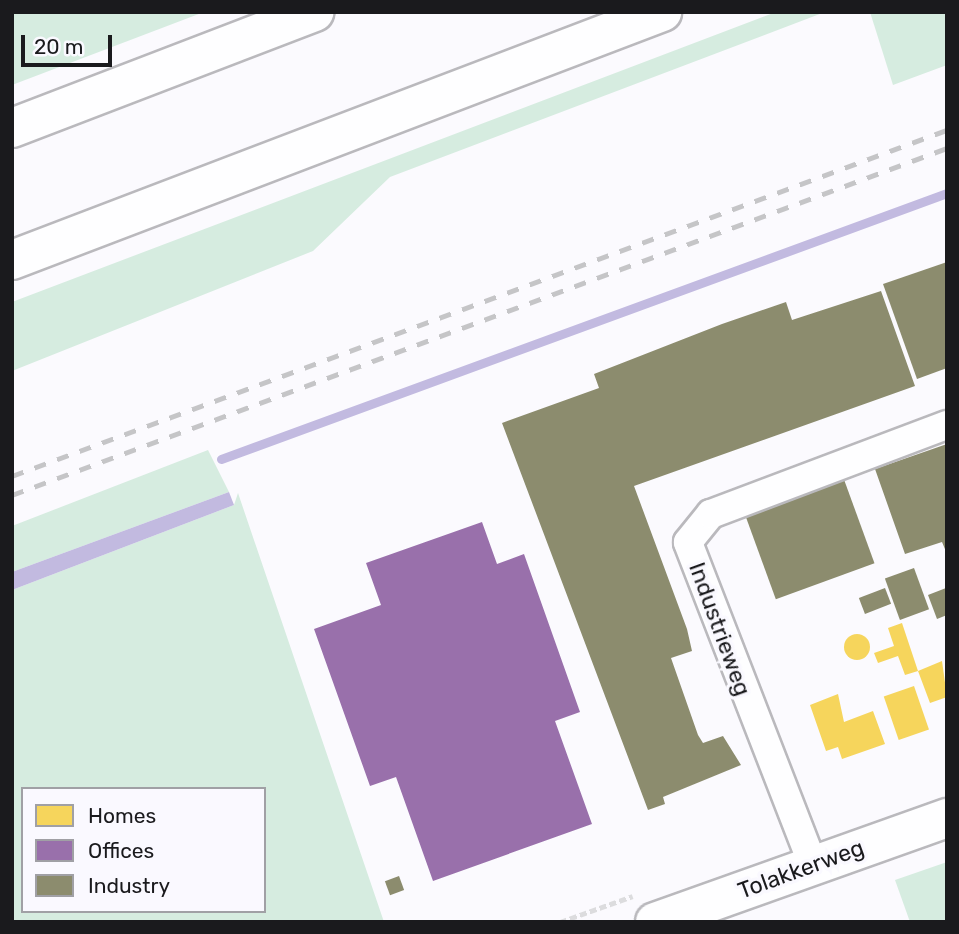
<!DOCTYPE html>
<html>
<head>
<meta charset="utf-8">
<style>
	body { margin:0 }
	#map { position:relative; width:959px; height:934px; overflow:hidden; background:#fbfafe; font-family:Rubik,sans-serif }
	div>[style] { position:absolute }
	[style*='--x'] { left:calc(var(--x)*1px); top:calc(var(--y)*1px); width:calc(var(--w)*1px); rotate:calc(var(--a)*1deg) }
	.green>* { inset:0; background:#d6ece0 }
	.water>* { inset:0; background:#c2bae0 }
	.homes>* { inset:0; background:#f6d55c; transform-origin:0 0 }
	.round { border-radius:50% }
	.offices>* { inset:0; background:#9970ab }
	.industry>* { inset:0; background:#8c8c6e; transform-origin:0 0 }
	.stream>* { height:9px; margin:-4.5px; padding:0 4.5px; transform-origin:4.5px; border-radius:4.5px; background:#c2bae0 }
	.path>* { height:4.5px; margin-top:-2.25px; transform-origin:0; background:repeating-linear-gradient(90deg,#dcdcde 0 7px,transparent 0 10.5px) }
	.roads { filter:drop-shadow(2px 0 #bab9bd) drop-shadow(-2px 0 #bab9bd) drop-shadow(0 2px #bab9bd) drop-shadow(0 -2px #bab9bd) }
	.minor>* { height:28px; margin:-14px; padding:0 14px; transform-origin:14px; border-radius:14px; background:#fefeff }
	.secondary>* { height:38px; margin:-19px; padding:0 19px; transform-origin:19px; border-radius:19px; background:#fefeff }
	.motorway>* { height:38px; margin:-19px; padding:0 19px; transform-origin:19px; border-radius:19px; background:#fefeff }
	.rail>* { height:5px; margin-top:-2.5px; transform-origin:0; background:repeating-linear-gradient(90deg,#c5c5c7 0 12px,transparent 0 24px) }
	span { translate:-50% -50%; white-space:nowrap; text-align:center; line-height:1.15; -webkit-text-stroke:7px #faf9ff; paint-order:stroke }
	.street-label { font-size:23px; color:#1a1a1d }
	.frame { position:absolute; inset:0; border:14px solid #1a1a1d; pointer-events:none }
	.legend { position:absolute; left:21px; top:787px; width:245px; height:126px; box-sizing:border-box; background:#faf9ff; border:2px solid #a0a0a5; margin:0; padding:9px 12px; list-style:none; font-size:21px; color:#1a1a1d }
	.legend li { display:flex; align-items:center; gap:14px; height:35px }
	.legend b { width:35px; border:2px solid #a0a0a5 }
	.scale { position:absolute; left:21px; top:35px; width:91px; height:32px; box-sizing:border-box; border:4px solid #1a1a1d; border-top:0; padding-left:9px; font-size:21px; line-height:24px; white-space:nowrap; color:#1a1a1d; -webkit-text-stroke:5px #faf9ff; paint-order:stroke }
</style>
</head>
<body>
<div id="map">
	<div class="green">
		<div style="clip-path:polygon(12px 12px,204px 12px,12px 85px)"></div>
		<div style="clip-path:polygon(776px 12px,825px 12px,390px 177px,313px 251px,12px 371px,12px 302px)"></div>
		<div style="clip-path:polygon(870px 12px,947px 12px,947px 65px,893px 85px)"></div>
		<div style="clip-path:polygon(208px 450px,229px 492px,12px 572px,12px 526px)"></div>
		<div style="clip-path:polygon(evenodd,238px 493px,384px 922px,12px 922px,12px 590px,234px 505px,238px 493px,23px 789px,264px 789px,264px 911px,23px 911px,23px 789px)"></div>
		<div style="clip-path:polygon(947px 862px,947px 922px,910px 922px,895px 880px)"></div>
	</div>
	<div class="water">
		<div style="clip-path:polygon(229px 492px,234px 505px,12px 590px,12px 572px)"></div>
	</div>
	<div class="homes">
		<div style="clip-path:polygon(902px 623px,918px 671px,905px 675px,898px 656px,878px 663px,874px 653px,894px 646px,888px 628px)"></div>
		<div class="round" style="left:844px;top:634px;width:26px;height:26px"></div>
		<div style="clip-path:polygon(942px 661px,947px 697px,930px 703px,918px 671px)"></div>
		<div style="left:914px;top:686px;width:46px;height:32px;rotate:71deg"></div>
		<div style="clip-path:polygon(838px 694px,844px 722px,873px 711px,885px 744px,842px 759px,838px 747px,826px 751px,810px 705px)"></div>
	</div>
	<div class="offices">
		<div style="clip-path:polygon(482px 522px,497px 564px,524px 554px,580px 712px,555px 721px,592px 824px,433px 881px,396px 777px,370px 786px,314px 629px,381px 605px,366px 563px)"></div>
	</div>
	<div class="industry">
		<div style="clip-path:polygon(947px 262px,947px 368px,917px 379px,883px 284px)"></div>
		<div style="clip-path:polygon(881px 291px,915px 386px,634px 486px,687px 629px,692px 651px,671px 658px,698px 735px,703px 743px,723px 736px,741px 765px,663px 797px,665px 804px,648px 810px,502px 423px,599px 388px,594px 374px,722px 324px,786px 302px,792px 320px)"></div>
		<div style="clip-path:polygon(947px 444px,947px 554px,942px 542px,905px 554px,875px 469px)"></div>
		<div style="left:842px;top:474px;width:95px;height:105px;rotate:70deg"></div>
		<div style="left:914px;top:568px;width:44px;height:31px;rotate:70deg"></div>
		<div style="left:885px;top:588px;width:17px;height:28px;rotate:69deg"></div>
		<div style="clip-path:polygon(946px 588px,947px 615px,937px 619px,928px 595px)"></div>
		<div style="left:399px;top:876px;width:15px;height:15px;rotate:70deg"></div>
	</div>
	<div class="stream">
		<div style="--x:221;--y:459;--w:773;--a:-20.12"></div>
	</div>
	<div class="path">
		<div style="--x:560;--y:922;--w:77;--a:-19.6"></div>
	</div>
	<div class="roads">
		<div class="minor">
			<div style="--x:813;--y:865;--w:346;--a:-111.2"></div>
			<div style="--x:688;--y:542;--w:36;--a:-51"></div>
			<div style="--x:711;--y:514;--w:252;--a:-20.7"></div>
		</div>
		<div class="secondary">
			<div style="--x:655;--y:922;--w:310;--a:-19.6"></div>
		</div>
		<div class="motorway">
			<div style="--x:12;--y:128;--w:324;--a:-21"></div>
			<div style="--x:12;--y:260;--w:696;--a:-20.88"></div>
		</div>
	</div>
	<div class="rail">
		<div style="--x:12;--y:476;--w:997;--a:-20.31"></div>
		<div style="--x:12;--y:495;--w:997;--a:-20.36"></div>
	</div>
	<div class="street-label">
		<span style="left:720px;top:629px;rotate:70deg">Industrieweg</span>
		<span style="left:801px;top:869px;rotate:-20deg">Tolakkerweg</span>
	</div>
	<div class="frame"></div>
	<ul class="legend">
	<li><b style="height:19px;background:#f6d55c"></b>Homes</li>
	<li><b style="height:19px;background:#9970ab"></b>Offices</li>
	<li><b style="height:19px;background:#8c8c6e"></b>Industry</li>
	</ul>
	<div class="scale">20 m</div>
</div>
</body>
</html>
